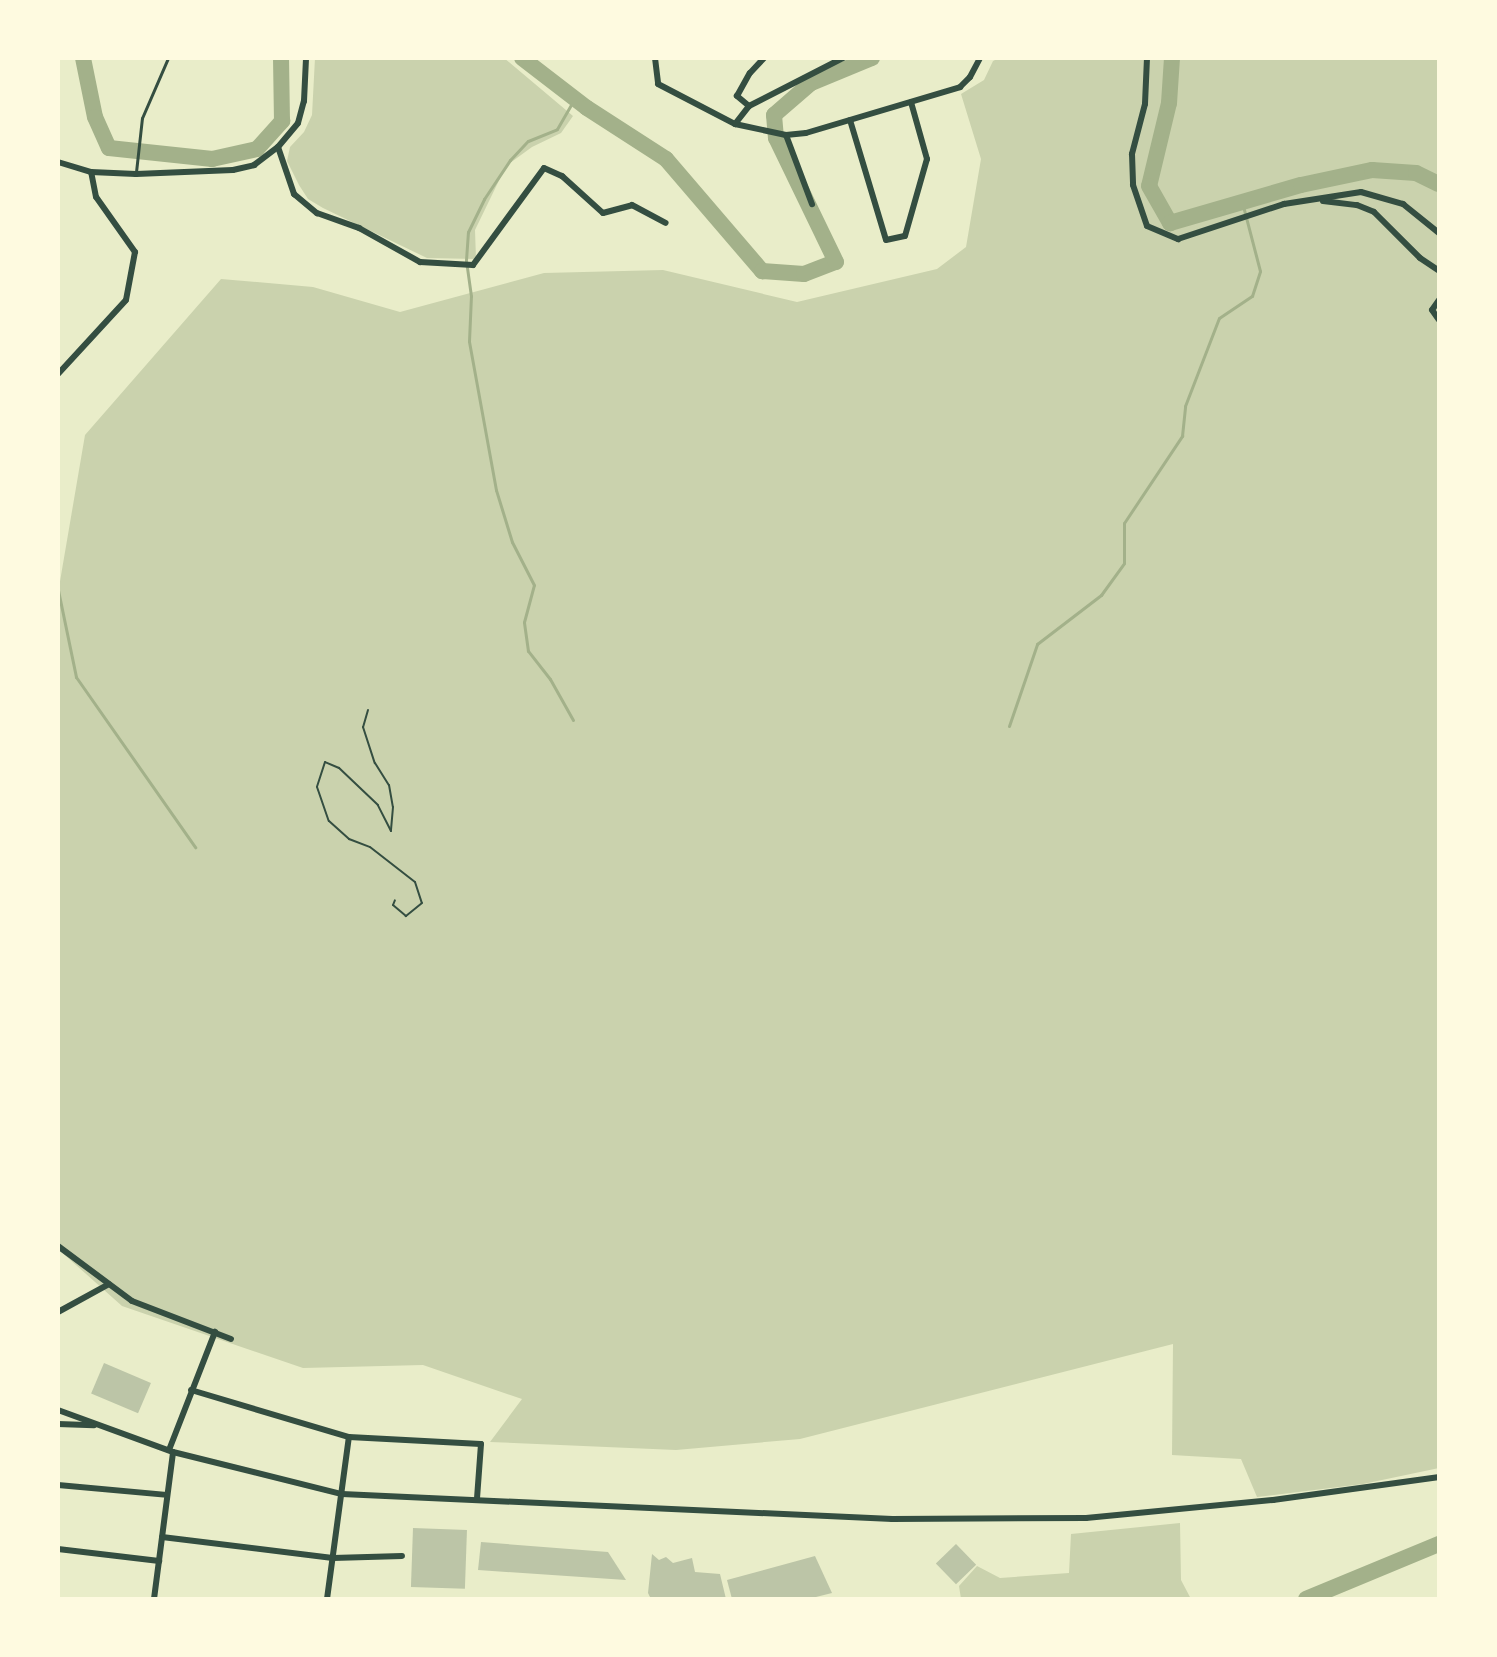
<!DOCTYPE html>
<html>
<head>
<meta charset="utf-8">
<style>
	body { margin:0 }
	#map { position:relative; width:1497px; height:1657px; overflow:hidden; background:#e9edc9; font-family:"Archivo Narrow",sans-serif }
	div>[style] { position:absolute }
	[style*='--x'] { left:calc(var(--x)*1px); top:calc(var(--y)*1px); width:calc(var(--w)*1px); rotate:calc(var(--a)*1deg) }
	.green>* { inset:0; background:#cad2ad }
	.stream>* { height:3px; margin:-1.5px; padding:0 1.5px; transform-origin:1.5px; border-radius:1.5px; background:#a3b18a }
	.river>* { height:16px; margin:-8px; padding:0 8px; transform-origin:8px; border-radius:8px; background:#a3b18a }
	.building>* { inset:0; background:#bcc5a7; transform-origin:0 0 }
	.path>* { height:2px; margin:-1px; padding:0 1px; transform-origin:1px; border-radius:1px; background:#344e41 }
	.service>* { height:3px; margin:-1.5px; padding:0 1.5px; transform-origin:1.5px; border-radius:1.5px; background:#344e41 }
	.minor>* { height:6px; margin:-3px; padding:0 3px; transform-origin:3px; border-radius:3px; background:#344e41 }
	span { translate:-50% -50%; white-space:nowrap; text-align:center; line-height:1.15; -webkit-text-stroke:7px #fefae0; paint-order:stroke }
	.frame { position:absolute; inset:0; border:60px solid #fefae0; pointer-events:none }
</style>
</head>
<body>
<div id="map">
	<div class="green">
		<div style="clip-path:polygon(315px 58px,504px 58px,573px 116px,561px 133px,532px 147px,506px 166px,475px 230px,476px 259px,427px 258px,323px 208px,308px 199px,299px 185px,287px 161px,290px 147px,304px 132px,312px 115px)"></div>
		<div style="clip-path:polygon(999px 58px,1439px 58px,1439px 1468px,1363px 1484px,1257px 1497px,1241px 1459px,1172px 1455px,1173px 1344px,800px 1439px,676px 1450px,490px 1442px,522px 1399px,423px 1365px,303px 1368px,122px 1306px,58px 1249px,58px 593px,85px 435px,221px 279px,313px 287px,400px 312px,544px 273px,663px 270px,797px 302px,937px 269px,966px 247px,981px 159px,961px 94px,984px 80px,993px 61px)"></div>
		<div style="clip-path:polygon(1180px 1523px,1181px 1580px,1191px 1599px,961px 1599px,959px 1586px,977px 1566px,1000px 1578px,1069px 1573px,1071px 1534px)"></div>
	</div>
	<div class="stream">
		<div style="--x:58;--y:590;--w:89;--a:78.3"></div>
		<div style="--x:76;--y:677;--w:208;--a:55"></div>
		<div style="--x:573;--y:720;--w:47;--a:-119.3"></div>
		<div style="--x:550;--y:679;--w:36;--a:-128"></div>
		<div style="--x:528;--y:651;--w:29;--a:-98"></div>
		<div style="--x:524;--y:622;--w:38;--a:-75"></div>
		<div style="--x:534;--y:585;--w:48;--a:-117.1"></div>
		<div style="--x:512;--y:542;--w:54;--a:-107.1"></div>
		<div style="--x:496;--y:490;--w:151;--a:-100.3"></div>
		<div style="--x:469;--y:341;--w:45;--a:-87.5"></div>
		<div style="--x:471;--y:296;--w:36;--a:-98"></div>
		<div style="--x:466;--y:260;--w:28;--a:-86"></div>
		<div style="--x:468;--y:232;--w:37;--a:-64"></div>
		<div style="--x:484;--y:199;--w:47;--a:-56.3"></div>
		<div style="--x:510;--y:160;--w:26;--a:-47"></div>
		<div style="--x:528;--y:141;--w:31;--a:-22"></div>
		<div style="--x:557;--y:129;--w:36;--a:-60"></div>
		<div style="--x:1009;--y:726;--w:87;--a:-71.1"></div>
		<div style="--x:1037;--y:644;--w:81;--a:-37.4"></div>
		<div style="--x:1101;--y:595;--w:39;--a:-54"></div>
		<div style="--x:1124;--y:563;--w:40;--a:-90"></div>
		<div style="--x:1124;--y:523;--w:105;--a:-56.3"></div>
		<div style="--x:1182;--y:436;--w:30;--a:-84"></div>
		<div style="--x:1185;--y:406;--w:94;--a:-68.9"></div>
		<div style="--x:1219;--y:318;--w:40;--a:-34"></div>
		<div style="--x:1252;--y:296;--w:26;--a:-72"></div>
		<div style="--x:1260;--y:271;--w:71;--a:-104.6"></div>
	</div>
	<div class="river">
		<div style="--x:83;--y:58;--w:60;--a:78.5"></div>
		<div style="--x:95;--y:117;--w:34;--a:66"></div>
		<div style="--x:109;--y:148;--w:104;--a:6.1"></div>
		<div style="--x:212;--y:159;--w:46;--a:-12.5"></div>
		<div style="--x:257;--y:149;--w:38;--a:-48"></div>
		<div style="--x:282;--y:121;--w:63;--a:-90.9"></div>
		<div style="--x:522;--y:58;--w:82;--a:37.6"></div>
		<div style="--x:587;--y:108;--w:94;--a:32.8"></div>
		<div style="--x:666;--y:159;--w:148;--a:49.4"></div>
		<div style="--x:762;--y:271;--w:42;--a:4.1"></div>
		<div style="--x:804;--y:274;--w:34;--a:-21"></div>
		<div style="--x:836;--y:262;--w:138;--a:-115.8"></div>
		<div style="--x:776;--y:138;--w:23;--a:-95"></div>
		<div style="--x:774;--y:115;--w:49;--a:-40.9"></div>
		<div style="--x:811;--y:83;--w:66;--a:-22.3"></div>
		<div style="--x:1172;--y:58;--w:45;--a:93.8"></div>
		<div style="--x:1169;--y:103;--w:85;--a:103.5"></div>
		<div style="--x:1149;--y:186;--w:43;--a:60.4"></div>
		<div style="--x:1170;--y:223;--w:136;--a:-16.2"></div>
		<div style="--x:1301;--y:185;--w:73;--a:-11.9"></div>
		<div style="--x:1372;--y:170;--w:44;--a:3.9"></div>
		<div style="--x:1416;--y:173;--w:25;--a:26"></div>
		<div style="--x:1306;--y:1599;--w:144;--a:-22.5"></div>
	</div>
	<div class="building">
		<div style="left:104px;top:1363px;width:51px;height:33px;rotate:23deg"></div>
		<div style="left:413px;top:1528px;width:54px;height:59px;rotate:2deg"></div>
		<div style="clip-path:polygon(481px 1542px,608px 1552px,626px 1580px,478px 1570px)"></div>
		<div style="left:956px;top:1544px;width:29px;height:28px;rotate:46deg"></div>
		<div style="clip-path:polygon(652px 1554px,659px 1560px,666px 1557px,673px 1563px,692px 1558px,695px 1572px,720px 1574px,726px 1599px,651px 1599px,648px 1593px)"></div>
		<div style="clip-path:polygon(815px 1556px,832px 1593px,808px 1599px,732px 1599px,727px 1580px)"></div>
	</div>
	<div class="path">
		<div style="--x:368;--y:710;--w:18;--a:106"></div>
		<div style="--x:363;--y:727;--w:38;--a:72"></div>
		<div style="--x:375;--y:763;--w:26;--a:58"></div>
		<div style="--x:389;--y:785;--w:22;--a:80"></div>
		<div style="--x:393;--y:807;--w:24;--a:95"></div>
		<div style="--x:391;--y:831;--w:29;--a:-117"></div>
		<div style="--x:378;--y:805;--w:54;--a:-136.5"></div>
		<div style="--x:339;--y:768;--w:15;--a:-157"></div>
		<div style="--x:325;--y:762;--w:26;--a:108"></div>
		<div style="--x:317;--y:787;--w:36;--a:71"></div>
		<div style="--x:329;--y:821;--w:27;--a:42"></div>
		<div style="--x:349;--y:839;--w:22;--a:21"></div>
		<div style="--x:370;--y:847;--w:57;--a:37.9"></div>
		<div style="--x:415;--y:882;--w:22;--a:72"></div>
		<div style="--x:422;--y:903;--w:21;--a:141"></div>
		<div style="--x:406;--y:916;--w:17;--a:-140"></div>
		<div style="--x:393;--y:905;--w:5;--a:-68"></div>
	</div>
	<div class="service">
		<div style="--x:136;--y:172;--w:54;--a:-83.7"></div>
		<div style="--x:142;--y:118;--w:65;--a:-66.6"></div>
	</div>
	<div class="minor">
		<div style="--x:655;--y:58;--w:26;--a:83"></div>
		<div style="--x:658;--y:84;--w:87;--a:27.5"></div>
		<div style="--x:735;--y:124;--w:52;--a:12.2"></div>
		<div style="--x:786;--y:135;--w:20;--a:-6"></div>
		<div style="--x:806;--y:133;--w:161;--a:-16.6"></div>
		<div style="--x:960;--y:87;--w:14;--a:-45"></div>
		<div style="--x:970;--y:77;--w:21;--a:-62"></div>
		<div style="--x:1147;--y:58;--w:46;--a:92.5"></div>
		<div style="--x:1145;--y:104;--w:52;--a:104.6"></div>
		<div style="--x:1132;--y:154;--w:31;--a:88"></div>
		<div style="--x:1133;--y:185;--w:43;--a:71.1"></div>
		<div style="--x:1147;--y:226;--w:34;--a:23"></div>
		<div style="--x:1178;--y:239;--w:112;--a:-18.3"></div>
		<div style="--x:1284;--y:204;--w:78;--a:-8.9"></div>
		<div style="--x:1361;--y:192;--w:44;--a:15.9"></div>
		<div style="--x:1403;--y:204;--w:46;--a:38.9"></div>
		<div style="--x:749;--y:106;--w:106;--a:-27.1"></div>
		<div style="--x:850;--y:120;--w:125;--a:73.3"></div>
		<div style="--x:886;--y:240;--w:19;--a:-12"></div>
		<div style="--x:905;--y:236;--w:80;--a:-74.1"></div>
		<div style="--x:927;--y:159;--w:59;--a:-105.7"></div>
		<div style="--x:735;--y:124;--w:23;--a:-52"></div>
		<div style="--x:749;--y:106;--w:16;--a:-140"></div>
		<div style="--x:737;--y:96;--w:26;--a:-61"></div>
		<div style="--x:750;--y:73;--w:21;--a:-47"></div>
		<div style="--x:786;--y:135;--w:74;--a:69.4"></div>
		<div style="--x:278;--y:147;--w:50;--a:71.2"></div>
		<div style="--x:294;--y:194;--w:30;--a:40"></div>
		<div style="--x:317;--y:213;--w:45;--a:19.7"></div>
		<div style="--x:359;--y:228;--w:70;--a:29.1"></div>
		<div style="--x:420;--y:262;--w:53;--a:3.2"></div>
		<div style="--x:473;--y:265;--w:120;--a:-53.8"></div>
		<div style="--x:544;--y:168;--w:20;--a:24"></div>
		<div style="--x:562;--y:176;--w:55;--a:42.1"></div>
		<div style="--x:603;--y:213;--w:30;--a:-15"></div>
		<div style="--x:632;--y:205;--w:38;--a:28"></div>
		<div style="--x:58;--y:162;--w:34;--a:17"></div>
		<div style="--x:91;--y:172;--w:45;--a:2.5"></div>
		<div style="--x:136;--y:174;--w:97;--a:-2.4"></div>
		<div style="--x:233;--y:170;--w:22;--a:-13"></div>
		<div style="--x:254;--y:165;--w:30;--a:-37"></div>
		<div style="--x:278;--y:147;--w:31;--a:-50"></div>
		<div style="--x:298;--y:123;--w:23;--a:-75"></div>
		<div style="--x:304;--y:101;--w:43;--a:-87.3"></div>
		<div style="--x:1323;--y:201;--w:34;--a:7"></div>
		<div style="--x:1357;--y:205;--w:18;--a:22"></div>
		<div style="--x:1374;--y:212;--w:65;--a:45"></div>
		<div style="--x:1420;--y:258;--w:23;--a:34"></div>
		<div style="--x:1439;--y:300;--w:12;--a:125"></div>
		<div style="--x:1432;--y:310;--w:12;--a:55"></div>
		<div style="--x:58;--y:374;--w:100;--a:-47.4"></div>
		<div style="--x:126;--y:300;--w:49;--a:-79.4"></div>
		<div style="--x:135;--y:252;--w:67;--a:-125.3"></div>
		<div style="--x:96;--y:197;--w:25;--a:-101"></div>
		<div style="--x:58;--y:1246;--w:92;--a:36.6"></div>
		<div style="--x:132;--y:1301;--w:106;--a:21"></div>
		<div style="--x:58;--y:1312;--w:58;--a:-28.8"></div>
		<div style="--x:191;--y:1390;--w:165;--a:16.6"></div>
		<div style="--x:349;--y:1437;--w:132;--a:3"></div>
		<div style="--x:481;--y:1444;--w:54;--a:94.2"></div>
		<div style="--x:58;--y:1410;--w:122;--a:20.1"></div>
		<div style="--x:173;--y:1452;--w:174;--a:14"></div>
		<div style="--x:342;--y:1494;--w:551;--a:2.6"></div>
		<div style="--x:892;--y:1519;--w:194;--a:-0.3"></div>
		<div style="--x:1086;--y:1518;--w:188;--a:-5.5"></div>
		<div style="--x:1273;--y:1500;--w:168;--a:-7.9"></div>
		<div style="--x:58;--y:1424;--w:36;--a:2"></div>
		<div style="--x:169;--y:1450;--w:127;--a:-68.7"></div>
		<div style="--x:58;--y:1485;--w:109;--a:5.2"></div>
		<div style="--x:162;--y:1537;--w:172;--a:7"></div>
		<div style="--x:333;--y:1558;--w:69;--a:-1.7"></div>
		<div style="--x:58;--y:1549;--w:102;--a:6.8"></div>
		<div style="--x:154;--y:1599;--w:148;--a:-82.6"></div>
		<div style="--x:327;--y:1599;--w:163;--a:-82.3"></div>
	</div>
	<div class="frame"></div>
</div>
</body>
</html>
